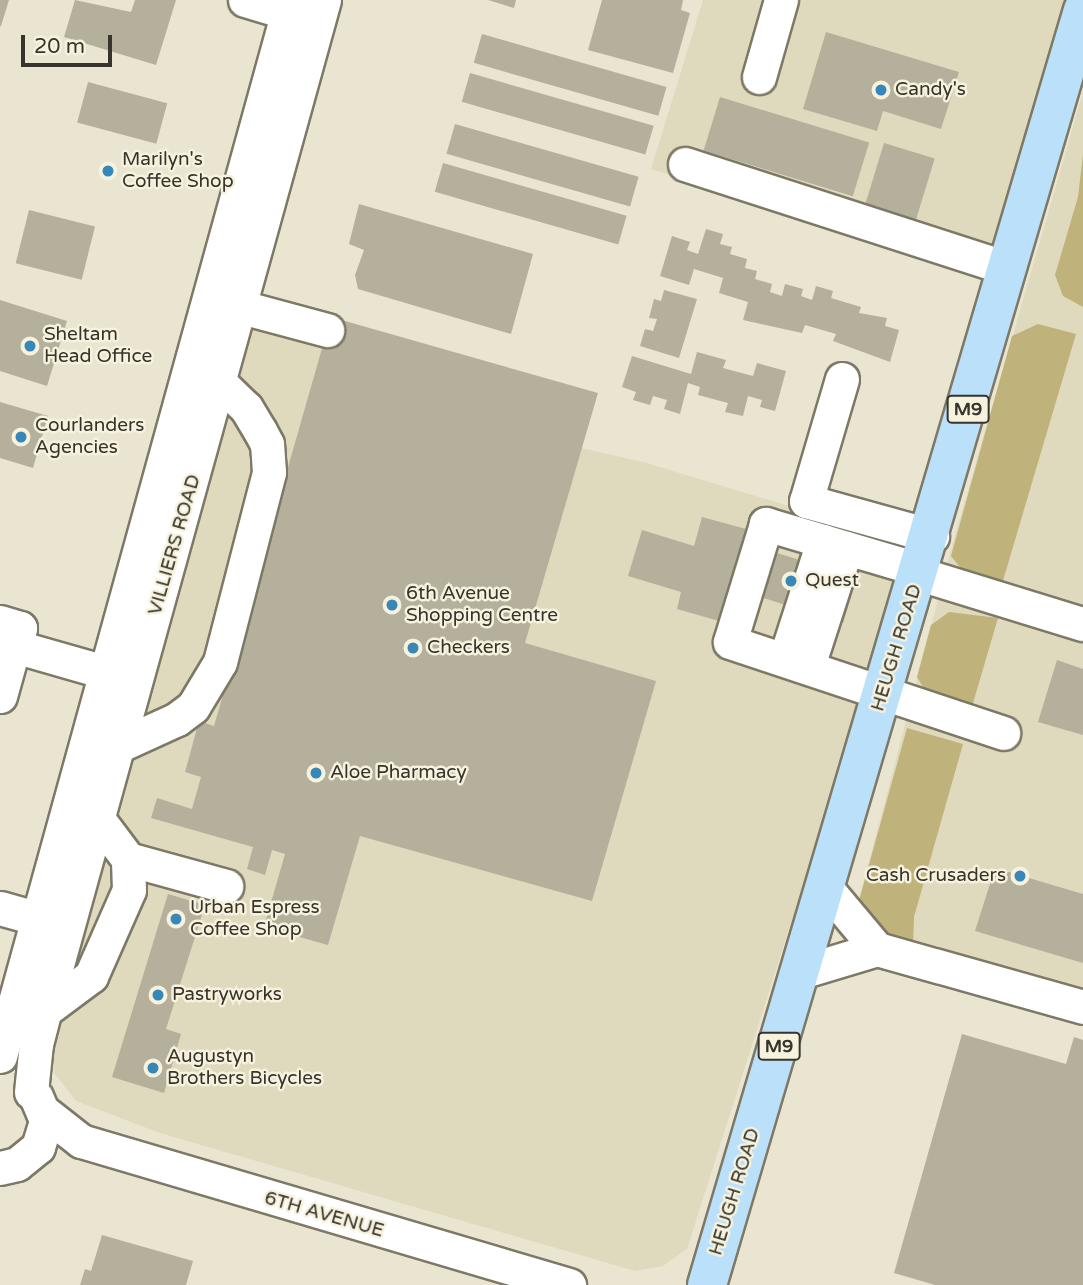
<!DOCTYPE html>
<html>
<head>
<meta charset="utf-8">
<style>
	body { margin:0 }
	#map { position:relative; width:1083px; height:1285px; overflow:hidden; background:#eae5d0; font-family:"Varela Round",sans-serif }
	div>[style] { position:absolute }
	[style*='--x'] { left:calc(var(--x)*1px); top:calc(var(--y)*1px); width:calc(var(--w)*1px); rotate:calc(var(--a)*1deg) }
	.built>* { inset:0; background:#dfd9bd }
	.green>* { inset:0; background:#c0b27b }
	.building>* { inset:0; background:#b4b09c; transform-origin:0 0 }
	.roads { filter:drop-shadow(2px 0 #7d7966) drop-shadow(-2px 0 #7d7966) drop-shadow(0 2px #7d7966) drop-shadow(0 -2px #7d7966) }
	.minor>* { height:33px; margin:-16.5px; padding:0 16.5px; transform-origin:16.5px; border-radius:16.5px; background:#fff }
	.major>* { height:38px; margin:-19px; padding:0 19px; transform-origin:19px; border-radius:19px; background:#bae0fa }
	.dots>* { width:19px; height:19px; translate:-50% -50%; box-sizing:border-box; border:4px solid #f7f2dd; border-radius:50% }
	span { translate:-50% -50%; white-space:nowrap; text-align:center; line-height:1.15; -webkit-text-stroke:5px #f7f2dd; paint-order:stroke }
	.shield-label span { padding:2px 5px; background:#f7f2dd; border:2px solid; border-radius:5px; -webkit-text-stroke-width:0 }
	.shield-label { font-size:18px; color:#36342c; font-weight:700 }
	.poi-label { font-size:19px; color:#36342c }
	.left { translate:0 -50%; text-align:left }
	.right { translate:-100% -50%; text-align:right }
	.street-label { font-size:19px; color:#36342c }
	.scale { position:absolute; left:21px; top:35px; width:91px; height:32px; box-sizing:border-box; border:4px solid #36342c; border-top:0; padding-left:9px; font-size:21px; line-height:24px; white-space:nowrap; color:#36342c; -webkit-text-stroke:5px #f7f2dd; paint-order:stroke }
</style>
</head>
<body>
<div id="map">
	<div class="built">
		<div style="clip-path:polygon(703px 0,1069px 0,987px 270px,651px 169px)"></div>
		<div style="clip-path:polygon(1083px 92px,1083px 988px,913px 944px,858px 904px,952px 546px)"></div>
		<div style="clip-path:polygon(255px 295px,581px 448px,643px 462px,912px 543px,687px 1249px,663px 1266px,635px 1271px,160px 1133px,76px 1101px,55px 1074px,49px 1047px)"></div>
	</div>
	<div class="green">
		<div style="clip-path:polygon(1083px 154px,1083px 307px,1063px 296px,1055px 275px,1078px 197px)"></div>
		<div style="clip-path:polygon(1038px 324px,1076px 334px,1002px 584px,963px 571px,951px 556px,1012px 336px)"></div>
		<div style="clip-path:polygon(949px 612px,998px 618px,971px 710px,927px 694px,917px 677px,931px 625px)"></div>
		<div style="clip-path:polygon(907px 728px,963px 744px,914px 917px,913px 944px,870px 933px,858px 904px)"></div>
	</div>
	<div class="building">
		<div style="clip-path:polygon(0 0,9px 0,1px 26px,0 26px)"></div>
		<div style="clip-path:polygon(75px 0,131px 12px,135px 0,176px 0,156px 65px,64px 37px)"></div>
		<div style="clip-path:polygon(488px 0,516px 0,514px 8px)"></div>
		<div style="clip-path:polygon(602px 0,683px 0,681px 10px,690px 13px,673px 73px,588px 50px)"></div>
		<div style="clip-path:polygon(826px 32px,959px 72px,941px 129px,883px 111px,877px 131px,803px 109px)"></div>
		<div style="left:482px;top:34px;width:192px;height:30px;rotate:16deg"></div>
		<div style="left:470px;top:73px;width:191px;height:30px;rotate:16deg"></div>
		<div style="left:88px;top:82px;width:82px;height:42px;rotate:15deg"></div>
		<div style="left:720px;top:97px;width:156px;height:56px;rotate:17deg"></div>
		<div style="left:455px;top:124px;width:191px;height:31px;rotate:16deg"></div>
		<div style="left:884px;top:143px;width:53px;height:73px;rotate:17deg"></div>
		<div style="left:443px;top:163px;width:191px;height:30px;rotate:16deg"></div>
		<div style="clip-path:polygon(359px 204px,533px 254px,511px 334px,358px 289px,355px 275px,364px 250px,349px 244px)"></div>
		<div style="left:29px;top:210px;width:68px;height:55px;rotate:14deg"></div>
		<div style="clip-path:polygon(706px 229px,723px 234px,720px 244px,732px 247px,730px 254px,747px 259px,745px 268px,757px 271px,755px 279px,772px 284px,770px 292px,782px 296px,785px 284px,803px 289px,801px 296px,812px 300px,816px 286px,833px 291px,831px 298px,861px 307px,859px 313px,887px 318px,885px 326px,899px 330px,890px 362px,833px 341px,836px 334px,805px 325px,802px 333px,743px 320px,748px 302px,719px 293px,723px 278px,694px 269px,689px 285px,660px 276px,672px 236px,690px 242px,687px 250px,698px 254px)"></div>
		<div style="clip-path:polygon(664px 290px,697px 299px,679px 358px,640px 346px,645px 329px,653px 331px,657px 319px,649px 318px,654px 299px,661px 301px)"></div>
		<div style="clip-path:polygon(0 300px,67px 321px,47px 386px,0 371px)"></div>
		<div style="clip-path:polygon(331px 317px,598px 393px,525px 643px,656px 681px,592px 901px,360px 836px,328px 945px,264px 927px,285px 854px,272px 850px,265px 875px,247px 869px,253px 847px,151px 818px,157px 798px,192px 809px,201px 777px,185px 772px,199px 721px,214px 726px)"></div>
		<div style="clip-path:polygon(697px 352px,726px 360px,723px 368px,753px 376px,757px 363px,786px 371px,775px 411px,760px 407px,762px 400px,748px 396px,743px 416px,725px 412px,728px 403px,698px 395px,700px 387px,688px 383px,680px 414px,664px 409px,667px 400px,653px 396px,650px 405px,633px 400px,636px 392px,622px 387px,632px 356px,691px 374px)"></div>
		<div style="clip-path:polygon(0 402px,48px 416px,33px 468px,0 458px)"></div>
		<div style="clip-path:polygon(702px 517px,746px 529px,742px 542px,857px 578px,843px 623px,729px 587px,719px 621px,677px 609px,681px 592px,628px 576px,642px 530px,694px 546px)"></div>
		<div style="clip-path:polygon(1057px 660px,1083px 669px,1083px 735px,1038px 722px)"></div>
		<div style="clip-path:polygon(995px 868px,1083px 894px,1083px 963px,975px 931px)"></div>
		<div style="clip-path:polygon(168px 894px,205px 905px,166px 1029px,181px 1034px,164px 1093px,112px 1077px)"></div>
		<div style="clip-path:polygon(962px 1034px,1066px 1064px,1074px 1037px,1083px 1040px,1083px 1285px,935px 1285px,894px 1273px)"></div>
		<div style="clip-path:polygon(102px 1235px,193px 1261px,186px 1285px,80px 1285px,85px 1269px,91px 1271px)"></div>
	</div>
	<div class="roads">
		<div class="minor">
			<div style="--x:245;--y:0;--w:45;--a:16.8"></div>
			<div style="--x:759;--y:77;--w:80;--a:-74.1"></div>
			<div style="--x:685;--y:164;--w:338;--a:17.9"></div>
			<div style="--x:223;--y:302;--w:108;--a:15.1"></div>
			<div style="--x:842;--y:379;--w:127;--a:106.4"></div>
			<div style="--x:806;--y:501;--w:131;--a:15.5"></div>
			<div style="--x:921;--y:570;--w:162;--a:-163.5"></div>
			<div style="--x:766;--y:524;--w:123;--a:107"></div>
			<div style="--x:730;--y:642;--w:288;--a:18.4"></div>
			<div style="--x:920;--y:574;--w:170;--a:17.1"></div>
			<div style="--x:0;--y:622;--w:21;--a:17"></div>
			<div style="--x:20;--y:628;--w:19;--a:108"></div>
			<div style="--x:785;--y:659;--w:124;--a:-72.1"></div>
			<div style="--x:808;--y:666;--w:124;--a:-72.1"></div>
			<div style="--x:0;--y:696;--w:52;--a:-74.4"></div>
			<div style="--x:14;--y:646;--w:95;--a:15.9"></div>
			<div style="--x:118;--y:746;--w:65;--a:-24.6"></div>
			<div style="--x:177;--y:719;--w:20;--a:-37"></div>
			<div style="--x:193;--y:707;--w:52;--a:-59"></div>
			<div style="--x:220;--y:662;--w:196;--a:-75.5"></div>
			<div style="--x:269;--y:472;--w:28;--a:-94"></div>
			<div style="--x:267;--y:444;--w:15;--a:-118"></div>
			<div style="--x:260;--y:431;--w:27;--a:-121"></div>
			<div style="--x:246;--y:408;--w:35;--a:-136"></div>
			<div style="--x:128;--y:859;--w:102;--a:15.4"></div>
			<div style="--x:826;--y:888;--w:80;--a:50.1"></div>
			<div style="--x:0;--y:908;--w:41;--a:15.8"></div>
			<div style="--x:801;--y:972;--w:79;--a:-16.8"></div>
			<div style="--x:877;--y:949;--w:214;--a:15.7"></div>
			<div style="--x:44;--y:1011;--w:59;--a:-36.7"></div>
			<div style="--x:91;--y:976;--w:94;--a:-66.2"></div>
			<div style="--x:129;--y:890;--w:31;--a:-92"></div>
			<div style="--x:128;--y:859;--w:50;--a:-126.9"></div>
			<div style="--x:0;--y:1056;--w:1095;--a:-74.59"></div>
			<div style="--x:31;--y:1092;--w:48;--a:-84.1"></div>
			<div style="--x:36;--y:1044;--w:56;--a:-75.5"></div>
			<div style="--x:50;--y:990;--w:1027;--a:-74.53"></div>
			<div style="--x:44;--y:1112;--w:47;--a:38.1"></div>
			<div style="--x:81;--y:1141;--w:509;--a:16.44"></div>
			<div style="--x:0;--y:1168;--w:17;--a:-13"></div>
			<div style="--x:17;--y:1164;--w:27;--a:-39"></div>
			<div style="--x:38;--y:1147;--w:28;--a:-73"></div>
			<div style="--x:46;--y:1120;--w:25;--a:-113"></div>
		</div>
		<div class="major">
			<div style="--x:707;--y:1285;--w:1329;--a:-73.57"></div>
		</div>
	</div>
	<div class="dots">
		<div style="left:881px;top:90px;background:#3787b8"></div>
		<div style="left:108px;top:171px;background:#3787b8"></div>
		<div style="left:30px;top:346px;background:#3787b8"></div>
		<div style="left:21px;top:437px;background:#3787b8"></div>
		<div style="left:791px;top:581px;background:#3787b8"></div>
		<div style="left:392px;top:605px;background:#3787b8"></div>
		<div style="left:413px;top:648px;background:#3787b8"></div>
		<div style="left:316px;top:773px;background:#3787b8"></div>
		<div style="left:1020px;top:876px;background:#3787b8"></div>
		<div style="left:176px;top:919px;background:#3787b8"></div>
		<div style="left:158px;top:995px;background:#3787b8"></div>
		<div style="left:153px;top:1068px;background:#3787b8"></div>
	</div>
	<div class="shield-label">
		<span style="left:968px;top:409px">M9</span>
		<span style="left:779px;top:1046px">M9</span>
	</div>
	<div class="poi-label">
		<span class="left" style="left:895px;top:90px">Candy's</span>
		<span class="left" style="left:122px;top:171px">Marilyn's<br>Coffee Shop</span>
		<span class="left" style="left:44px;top:346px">Sheltam<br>Head Office</span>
		<span class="left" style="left:35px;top:437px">Courlanders<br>Agencies</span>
		<span class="left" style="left:805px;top:581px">Quest</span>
		<span class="left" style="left:406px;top:605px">6th Avenue<br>Shopping Centre</span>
		<span class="left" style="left:427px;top:648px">Checkers</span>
		<span class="left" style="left:330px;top:773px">Aloe Pharmacy</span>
		<span class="right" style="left:1006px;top:876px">Cash Crusaders</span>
		<span class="left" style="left:190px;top:919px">Urban Espress<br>Coffee Shop</span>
		<span class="left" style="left:172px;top:995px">Pastryworks</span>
		<span class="left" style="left:167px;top:1068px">Augustyn<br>Brothers Bicycles</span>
	</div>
	<div class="street-label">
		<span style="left:175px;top:545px;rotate:-74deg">VILLIERS ROAD</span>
		<span style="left:897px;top:648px;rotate:-73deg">HEUGH ROAD</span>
		<span style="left:735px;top:1192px;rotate:-73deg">HEUGH ROAD</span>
		<span style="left:324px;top:1215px;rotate:16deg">6TH AVENUE</span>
	</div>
	<div class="scale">20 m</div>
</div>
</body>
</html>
